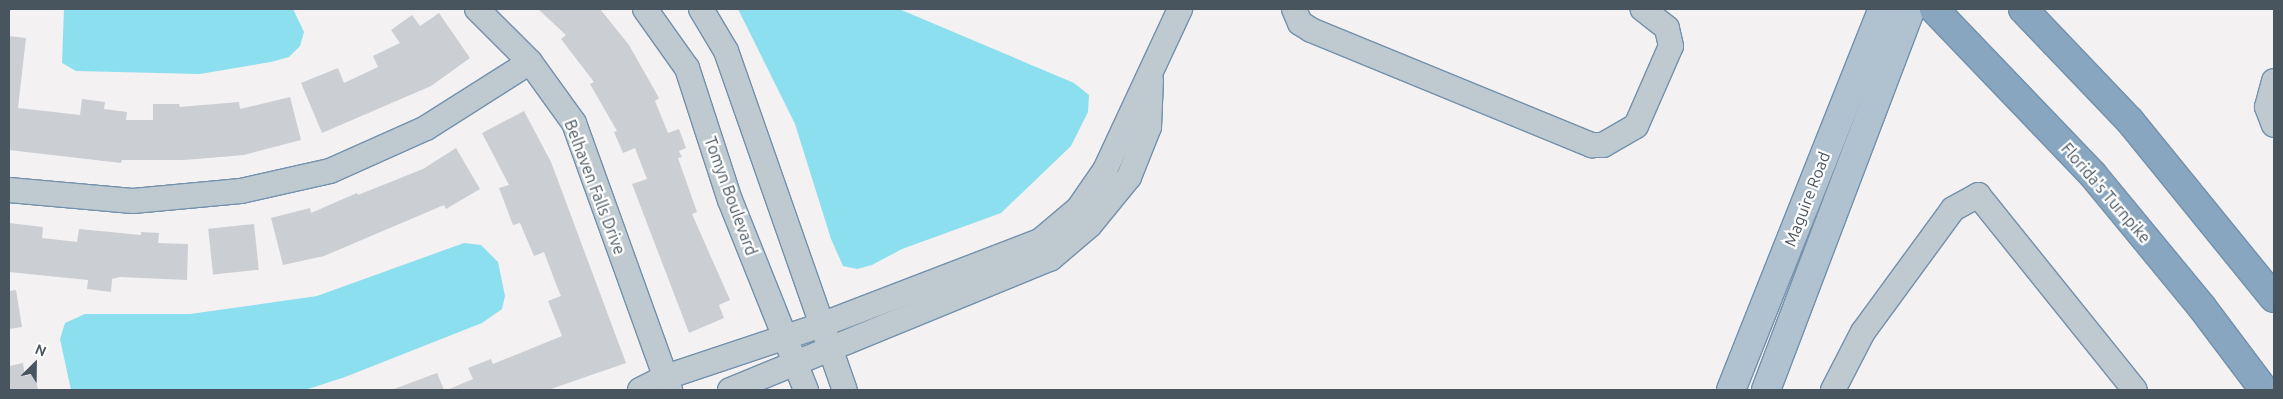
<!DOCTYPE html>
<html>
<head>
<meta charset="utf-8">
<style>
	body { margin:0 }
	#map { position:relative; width:2283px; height:399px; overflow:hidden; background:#f3f1f1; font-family:Ubuntu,sans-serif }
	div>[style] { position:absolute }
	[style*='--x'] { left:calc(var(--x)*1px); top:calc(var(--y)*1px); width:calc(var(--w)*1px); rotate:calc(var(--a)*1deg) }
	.water>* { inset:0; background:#8cdfee }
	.building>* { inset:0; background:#cbced3; transform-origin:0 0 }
	.roads { filter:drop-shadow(1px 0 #7391ac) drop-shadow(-1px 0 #7391ac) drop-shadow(0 1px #7391ac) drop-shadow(0 -1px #7391ac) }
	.minor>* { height:24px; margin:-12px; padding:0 12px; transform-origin:12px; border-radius:12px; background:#bec9d0 }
	.major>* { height:28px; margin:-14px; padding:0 14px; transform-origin:14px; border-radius:14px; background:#b0c2d0 }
	.highway>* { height:28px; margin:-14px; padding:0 14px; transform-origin:14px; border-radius:14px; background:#88a6c0 }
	span { translate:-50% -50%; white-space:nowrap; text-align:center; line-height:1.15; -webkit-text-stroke:4.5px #fff; paint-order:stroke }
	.street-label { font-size:16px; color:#48555f }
	.frame { position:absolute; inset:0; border:10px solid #48555f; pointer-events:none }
	.north { position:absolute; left:10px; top:339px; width:50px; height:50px; -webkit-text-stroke:4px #fff; paint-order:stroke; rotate:23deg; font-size:14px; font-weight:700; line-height:20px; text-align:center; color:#48555f }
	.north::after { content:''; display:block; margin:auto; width:18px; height:22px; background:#48555f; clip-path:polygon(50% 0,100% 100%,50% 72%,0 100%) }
</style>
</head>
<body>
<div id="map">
	<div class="water">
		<div style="clip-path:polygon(64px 9px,293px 9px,304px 32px,300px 46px,289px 57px,271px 62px,200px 74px,76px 71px,62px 63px)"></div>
		<div style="clip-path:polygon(738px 9px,899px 9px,1074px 83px,1089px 95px,1088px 112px,1071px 146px,1001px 213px,902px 249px,872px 265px,857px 269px,843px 266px,831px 239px,795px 124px)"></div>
		<div style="clip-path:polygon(464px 243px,481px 245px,498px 262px,505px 296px,502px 309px,482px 323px,345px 377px,305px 390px,71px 390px,60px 339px,65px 323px,85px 314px,190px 314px,317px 296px)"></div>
	</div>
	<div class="building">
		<div style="clip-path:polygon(538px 9px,600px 9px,629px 45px,659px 98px,655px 101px,668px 133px,679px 129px,686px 148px,679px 151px,682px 157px,678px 158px,697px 212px,692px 214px,730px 300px,719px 305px,724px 318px,689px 333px,632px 184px,647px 179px,635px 148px,623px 153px,614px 132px,617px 131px,590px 84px,594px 82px,561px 39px,566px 35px)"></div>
		<div style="clip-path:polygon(439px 13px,470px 58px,431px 86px,322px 133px,301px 83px,338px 68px,344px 83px,378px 67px,373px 56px,400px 43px,391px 30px,412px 15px,420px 26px)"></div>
		<div style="clip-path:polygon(9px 36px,26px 38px,18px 108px,80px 115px,82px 99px,105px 102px,104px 109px,127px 112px,126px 120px,153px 120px,153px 104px,179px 104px,180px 107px,239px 102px,240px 109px,290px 97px,301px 140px,244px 155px,184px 160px,122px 160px,121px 163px,9px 150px)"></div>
		<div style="clip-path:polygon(524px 111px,551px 162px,626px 363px,548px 390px,447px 390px,473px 379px,468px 368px,491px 359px,493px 364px,562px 336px,548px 301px,561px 296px,556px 284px,544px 252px,534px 256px,520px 223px,513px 225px,499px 188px,509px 185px,482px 133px)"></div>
		<div style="clip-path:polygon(456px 148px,480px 189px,446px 209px,444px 205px,324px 256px,283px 265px,271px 218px,310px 208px,311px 213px,357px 193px,358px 195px,423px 169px)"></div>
		<div style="clip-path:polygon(9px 223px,43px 227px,42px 238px,77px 242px,79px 229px,141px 235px,141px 232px,159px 233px,158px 243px,188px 244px,187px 280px,120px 277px,112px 279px,111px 292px,87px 289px,88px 280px,9px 272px)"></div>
		<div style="left:254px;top:224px;width:46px;height:46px;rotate:84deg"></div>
		<div style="clip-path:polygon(16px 290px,22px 327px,9px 329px,9px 291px)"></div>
		<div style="clip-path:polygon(23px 363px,25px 376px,35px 374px,38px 390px,9px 390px,9px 366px)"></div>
		<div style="clip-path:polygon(437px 373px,444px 390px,394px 390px,394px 389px)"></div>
	</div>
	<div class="roads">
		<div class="minor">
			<div style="--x:477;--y:9;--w:75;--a:45"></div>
			<div style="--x:530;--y:62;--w:75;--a:54.2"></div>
			<div style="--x:574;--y:123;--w:284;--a:70.2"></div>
			<div style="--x:645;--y:9;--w:72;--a:54.6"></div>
			<div style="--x:687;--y:68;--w:139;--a:72"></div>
			<div style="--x:730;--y:200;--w:205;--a:68.2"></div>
			<div style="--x:701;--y:9;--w:49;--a:59.2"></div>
			<div style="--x:726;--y:51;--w:359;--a:70.7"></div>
			<div style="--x:1294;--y:9;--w:15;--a:67"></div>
			<div style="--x:1300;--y:23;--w:13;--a:32"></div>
			<div style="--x:1311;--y:30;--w:304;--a:22.3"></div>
			<div style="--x:1592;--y:145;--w:11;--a:0"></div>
			<div style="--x:1603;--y:145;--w:38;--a:-30"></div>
			<div style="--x:1636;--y:126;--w:87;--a:-66.4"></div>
			<div style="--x:1671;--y:46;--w:18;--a:-103"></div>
			<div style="--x:1667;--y:28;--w:31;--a:-142"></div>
			<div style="--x:2274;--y:81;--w:27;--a:105"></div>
			<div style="--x:2267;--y:107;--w:19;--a:69"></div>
			<div style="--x:9;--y:190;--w:124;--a:5.1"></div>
			<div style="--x:133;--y:201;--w:108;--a:-5.3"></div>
			<div style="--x:241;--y:191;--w:91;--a:-12.7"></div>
			<div style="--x:330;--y:171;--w:105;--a:-24.1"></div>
			<div style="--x:426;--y:128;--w:123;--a:-32.4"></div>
			<div style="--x:640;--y:390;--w:29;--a:-27"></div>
			<div style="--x:666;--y:377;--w:163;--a:-18.5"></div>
			<div style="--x:821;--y:325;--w:235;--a:-21"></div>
			<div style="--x:1040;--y:241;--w:50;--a:-40.1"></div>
			<div style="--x:1078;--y:209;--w:47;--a:-55.3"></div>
			<div style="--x:1105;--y:170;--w:178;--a:-65"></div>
			<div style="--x:730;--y:390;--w:346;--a:-22.3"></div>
			<div style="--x:1050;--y:259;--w:52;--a:-40.4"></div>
			<div style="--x:1090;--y:225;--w:62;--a:-50.9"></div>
			<div style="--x:1129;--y:177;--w:54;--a:-68.2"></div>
			<div style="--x:1149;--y:127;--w:47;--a:-87.6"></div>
			<div style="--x:1833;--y:390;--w:65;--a:-62.7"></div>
			<div style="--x:1863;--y:332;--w:152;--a:-53.8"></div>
			<div style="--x:1953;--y:209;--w:29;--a:-29"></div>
			<div style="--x:1978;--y:195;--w:250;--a:51.2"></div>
		</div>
		<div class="major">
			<div style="--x:1731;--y:390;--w:410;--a:-68.3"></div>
			<div style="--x:1766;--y:390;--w:408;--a:-69.2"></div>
		</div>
		<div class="highway">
			<div style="--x:1934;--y:9;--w:230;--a:46.2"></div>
			<div style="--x:2093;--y:175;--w:170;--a:50.5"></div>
			<div style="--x:2201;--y:306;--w:105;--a:53.1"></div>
			<div style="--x:2023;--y:9;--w:155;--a:46.3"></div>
			<div style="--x:2130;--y:121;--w:228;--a:50.9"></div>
		</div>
	</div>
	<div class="street-label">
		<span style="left:595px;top:187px;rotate:69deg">Belhaven Falls Drive</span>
		<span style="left:2106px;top:193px;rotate:49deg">Florida's Turnpike</span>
		<span style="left:731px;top:196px;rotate:70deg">Tomyn Boulevard</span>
		<span style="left:1807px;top:199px;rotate:-69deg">Maguire Road</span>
	</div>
	<div class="frame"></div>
	<div class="north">N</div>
</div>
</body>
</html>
